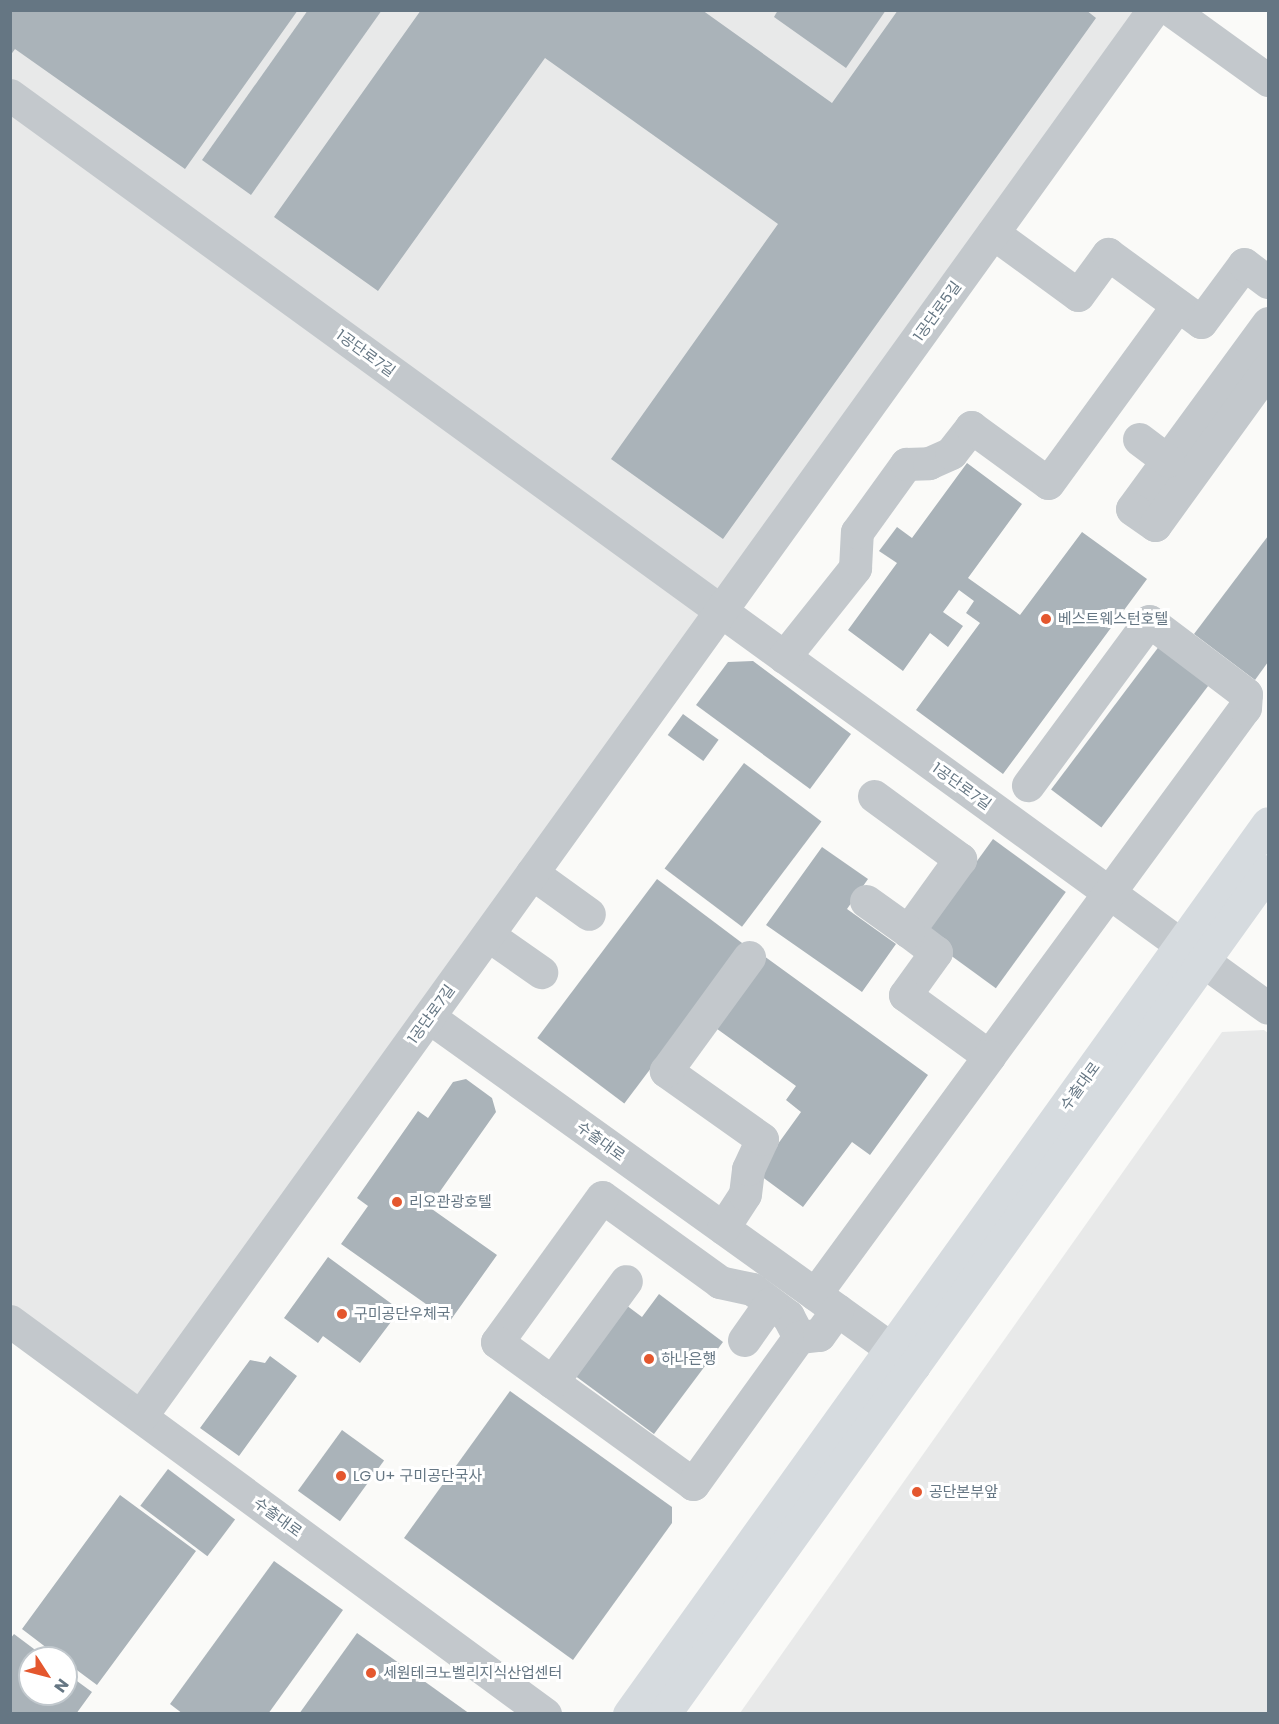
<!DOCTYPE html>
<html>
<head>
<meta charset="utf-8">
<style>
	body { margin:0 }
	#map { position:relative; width:1279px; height:1724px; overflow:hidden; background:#fafaf8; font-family:Poppins,"Noto Sans KR",sans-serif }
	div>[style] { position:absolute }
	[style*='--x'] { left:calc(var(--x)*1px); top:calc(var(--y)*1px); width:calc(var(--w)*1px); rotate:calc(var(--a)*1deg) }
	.built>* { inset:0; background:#e8e9e9 }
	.building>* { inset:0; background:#aab3b9; transform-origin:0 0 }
	.minor>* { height:33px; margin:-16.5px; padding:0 16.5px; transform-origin:16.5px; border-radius:16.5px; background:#c3c8cc }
	.major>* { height:33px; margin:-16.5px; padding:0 16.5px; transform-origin:16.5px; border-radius:16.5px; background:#d6dbdf }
	.dots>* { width:16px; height:16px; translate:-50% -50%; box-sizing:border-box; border:3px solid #fff; border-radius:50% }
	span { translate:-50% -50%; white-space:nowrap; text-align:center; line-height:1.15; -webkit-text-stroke:6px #fff; paint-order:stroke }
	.street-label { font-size:15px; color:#657683 }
	.poi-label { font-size:15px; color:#657683 }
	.left { translate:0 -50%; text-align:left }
	.frame { position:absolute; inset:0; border:12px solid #657683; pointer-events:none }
	.north { position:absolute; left:18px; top:1646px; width:60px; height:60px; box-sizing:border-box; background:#fff; border:2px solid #c1c8cd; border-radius:50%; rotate:126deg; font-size:16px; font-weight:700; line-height:24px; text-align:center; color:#657683 }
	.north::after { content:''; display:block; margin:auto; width:21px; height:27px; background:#e4572e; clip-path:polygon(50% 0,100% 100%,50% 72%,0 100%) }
</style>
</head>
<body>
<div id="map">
	<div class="built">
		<div style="clip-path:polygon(10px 11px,1153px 11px,141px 1416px,11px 1321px)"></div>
		<div style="clip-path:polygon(1264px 1030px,1268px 1033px,1268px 1713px,740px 1713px,1222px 1032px)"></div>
	</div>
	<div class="building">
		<div style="clip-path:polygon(10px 10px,298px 10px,185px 169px,15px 49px,10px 56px)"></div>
		<div style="clip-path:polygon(308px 10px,382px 10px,251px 195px,202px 160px)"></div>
		<div style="clip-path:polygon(421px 10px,702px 10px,832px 103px,898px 10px,1086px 10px,1096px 18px,723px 539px,611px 459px,778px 224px,545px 58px,378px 291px,274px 217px)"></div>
		<div style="clip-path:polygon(778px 10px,886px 10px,846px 68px,774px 17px)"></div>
		<div style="clip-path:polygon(967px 463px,1022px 504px,968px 578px,1020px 615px,1082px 532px,1147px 579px,1003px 774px,916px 710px,980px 623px,966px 613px,974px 601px,959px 590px,943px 612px,963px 626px,948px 647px,930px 633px,903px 671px,848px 630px,897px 563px,879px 551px,897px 527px,912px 538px)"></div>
		<div style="clip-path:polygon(1268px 536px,1268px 662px,1255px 680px,1194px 634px)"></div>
		<div style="left:1160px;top:645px;width:63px;height:181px;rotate:37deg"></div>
		<div style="clip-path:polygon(753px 661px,851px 734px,810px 789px,696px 705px,728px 662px)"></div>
		<div style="left:683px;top:714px;width:44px;height:26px;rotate:36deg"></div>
		<div style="left:744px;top:763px;width:97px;height:132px;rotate:37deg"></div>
		<div style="left:993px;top:839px;width:90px;height:119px;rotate:36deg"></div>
		<div style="clip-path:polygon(822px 847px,868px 879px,847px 909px,896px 944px,862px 992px,766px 925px)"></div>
		<div style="left:657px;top:879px;width:109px;height:199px;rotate:37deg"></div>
		<div style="clip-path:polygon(764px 956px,928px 1075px,870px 1155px,852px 1142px,803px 1207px,757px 1173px,801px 1112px,786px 1100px,796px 1086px,713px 1026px)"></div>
		<div style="clip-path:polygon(466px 1079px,492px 1098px,496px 1112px,429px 1207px,497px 1255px,450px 1321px,341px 1244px,368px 1206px,357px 1198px,418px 1111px,428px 1118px,453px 1082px)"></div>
		<div style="clip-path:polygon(328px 1257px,400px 1310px,360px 1363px,323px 1336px,318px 1343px,284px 1318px)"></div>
		<div style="clip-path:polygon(659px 1294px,723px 1342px,654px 1434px,574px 1375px,626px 1305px,642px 1317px)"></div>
		<div style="clip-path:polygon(270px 1356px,297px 1376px,239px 1456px,200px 1428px,250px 1360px,265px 1363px)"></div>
		<div style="clip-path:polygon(510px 1391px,672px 1507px,672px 1523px,573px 1660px,404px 1538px)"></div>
		<div style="left:342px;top:1430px;width:52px;height:75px;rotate:36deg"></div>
		<div style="left:168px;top:1469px;width:84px;height:46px;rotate:37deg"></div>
		<div style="clip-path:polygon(120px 1495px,196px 1551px,97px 1685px,66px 1662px,66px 1658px,60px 1658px,22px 1629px)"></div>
		<div style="clip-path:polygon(274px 1561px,343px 1610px,268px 1714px,183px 1714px,170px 1704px)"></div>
		<div style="clip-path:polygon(357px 1633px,470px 1714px,299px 1714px)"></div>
		<div style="clip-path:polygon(14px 1634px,46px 1658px,30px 1658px,30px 1694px,66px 1694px,66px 1673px,92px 1692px,76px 1714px,10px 1714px,10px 1639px)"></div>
	</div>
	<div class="minor">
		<div style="--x:1171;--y:10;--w:120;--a:35.8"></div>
		<div style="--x:10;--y:95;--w:1554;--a:35.97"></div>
		<div style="--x:993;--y:233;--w:105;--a:36.1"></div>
		<div style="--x:1078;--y:295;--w:51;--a:-53.8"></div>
		<div style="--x:1108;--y:254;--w:115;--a:36.2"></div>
		<div style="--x:1201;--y:322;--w:72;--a:-53.4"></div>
		<div style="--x:1244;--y:264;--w:30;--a:37"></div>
		<div style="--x:1268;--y:323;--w:230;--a:126.2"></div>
		<div style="--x:1132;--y:509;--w:28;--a:35"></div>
		<div style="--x:1155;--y:525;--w:193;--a:-54.1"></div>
		<div style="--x:1139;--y:439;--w:36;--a:37"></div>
		<div style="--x:784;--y:657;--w:114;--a:-51.4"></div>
		<div style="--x:855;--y:568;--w:36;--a:-87"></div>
		<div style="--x:857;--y:532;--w:84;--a:-54.2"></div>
		<div style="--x:906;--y:464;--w:23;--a:-2"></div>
		<div style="--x:929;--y:463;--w:24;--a:-24"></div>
		<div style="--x:951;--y:453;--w:33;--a:-52"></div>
		<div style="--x:971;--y:427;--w:95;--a:36"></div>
		<div style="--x:1048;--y:483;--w:220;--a:-53.9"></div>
		<div style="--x:874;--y:796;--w:107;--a:36.2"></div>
		<div style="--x:960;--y:859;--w:89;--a:125.8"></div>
		<div style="--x:908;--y:931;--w:35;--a:37"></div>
		<div style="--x:936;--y:952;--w:53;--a:125.8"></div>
		<div style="--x:905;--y:995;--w:104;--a:36"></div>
		<div style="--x:989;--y:1056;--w:432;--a:-53.7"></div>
		<div style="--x:1245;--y:708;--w:14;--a:-86"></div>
		<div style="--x:1246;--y:694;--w:121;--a:-143"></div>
		<div style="--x:1149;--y:621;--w:204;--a:126.4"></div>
		<div style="--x:532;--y:873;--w:70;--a:35.7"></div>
		<div style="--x:866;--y:901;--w:52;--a:35.5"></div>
		<div style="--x:488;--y:935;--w:65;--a:34.9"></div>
		<div style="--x:429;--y:1017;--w:597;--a:35.66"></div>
		<div style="--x:723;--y:1228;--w:40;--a:-57.1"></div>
		<div style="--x:745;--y:1194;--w:25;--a:-83"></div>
		<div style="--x:748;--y:1169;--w:33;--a:-65"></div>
		<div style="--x:762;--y:1139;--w:118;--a:-144.7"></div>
		<div style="--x:666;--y:1071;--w:141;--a:-53.9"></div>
		<div style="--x:815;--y:1294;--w:295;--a:-53.8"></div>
		<div style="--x:10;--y:1321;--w:664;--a:36.3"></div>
		<div style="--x:799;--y:1337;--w:24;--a:-118"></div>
		<div style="--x:788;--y:1316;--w:45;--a:-143.1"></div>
		<div style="--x:752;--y:1289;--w:33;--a:-168"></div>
		<div style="--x:720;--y:1282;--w:145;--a:-144.2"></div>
		<div style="--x:602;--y:1197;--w:179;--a:125.9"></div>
		<div style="--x:497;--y:1342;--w:242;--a:35.9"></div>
		<div style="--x:693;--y:1484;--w:181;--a:-54.2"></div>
		<div style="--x:799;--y:1337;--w:20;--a:-6"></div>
		<div style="--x:819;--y:1335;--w:31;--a:-54"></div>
		<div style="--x:744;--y:1340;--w:45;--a:-54.9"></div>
		<div style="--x:552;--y:1382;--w:125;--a:-53.8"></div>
		<div style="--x:141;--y:1416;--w:1732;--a:-54.25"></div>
	</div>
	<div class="major">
		<div style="--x:629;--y:1714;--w:1096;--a:-54.35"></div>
		<div style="--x:664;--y:1714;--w:1037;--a:-54.38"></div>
	</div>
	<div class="dots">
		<div style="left:1046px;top:619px;background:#e4572e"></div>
		<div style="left:397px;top:1202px;background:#e4572e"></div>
		<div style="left:342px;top:1314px;background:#e4572e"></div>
		<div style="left:649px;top:1359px;background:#e4572e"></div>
		<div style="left:341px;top:1476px;background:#e4572e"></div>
		<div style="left:917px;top:1492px;background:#e4572e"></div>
		<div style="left:371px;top:1673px;background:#e4572e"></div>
	</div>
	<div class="street-label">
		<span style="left:937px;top:311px;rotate:-54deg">1공단로5길</span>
		<span style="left:366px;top:353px;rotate:36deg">1공단로7길</span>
		<span style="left:962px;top:786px;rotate:36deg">1공단로7길</span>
		<span style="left:431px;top:1014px;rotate:-54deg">1공단로7길</span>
		<span style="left:1080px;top:1086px;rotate:-54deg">수출대로</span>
		<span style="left:601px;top:1141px;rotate:36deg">수출대로</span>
		<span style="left:278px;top:1517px;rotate:36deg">수출대로</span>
	</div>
	<div class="poi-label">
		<span class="left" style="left:1058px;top:619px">베스트웨스턴호텔</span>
		<span class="left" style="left:409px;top:1202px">리오관광호텔</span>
		<span class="left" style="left:354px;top:1314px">구미공단우체국</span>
		<span class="left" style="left:661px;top:1359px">하나은행</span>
		<span class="left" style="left:353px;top:1476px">LG U+ 구미공단국사</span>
		<span class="left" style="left:929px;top:1492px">공단본부앞</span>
		<span class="left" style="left:383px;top:1673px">세원테크노벨리지식산업센터</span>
	</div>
	<div class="frame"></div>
	<div class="north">N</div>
</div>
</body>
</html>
